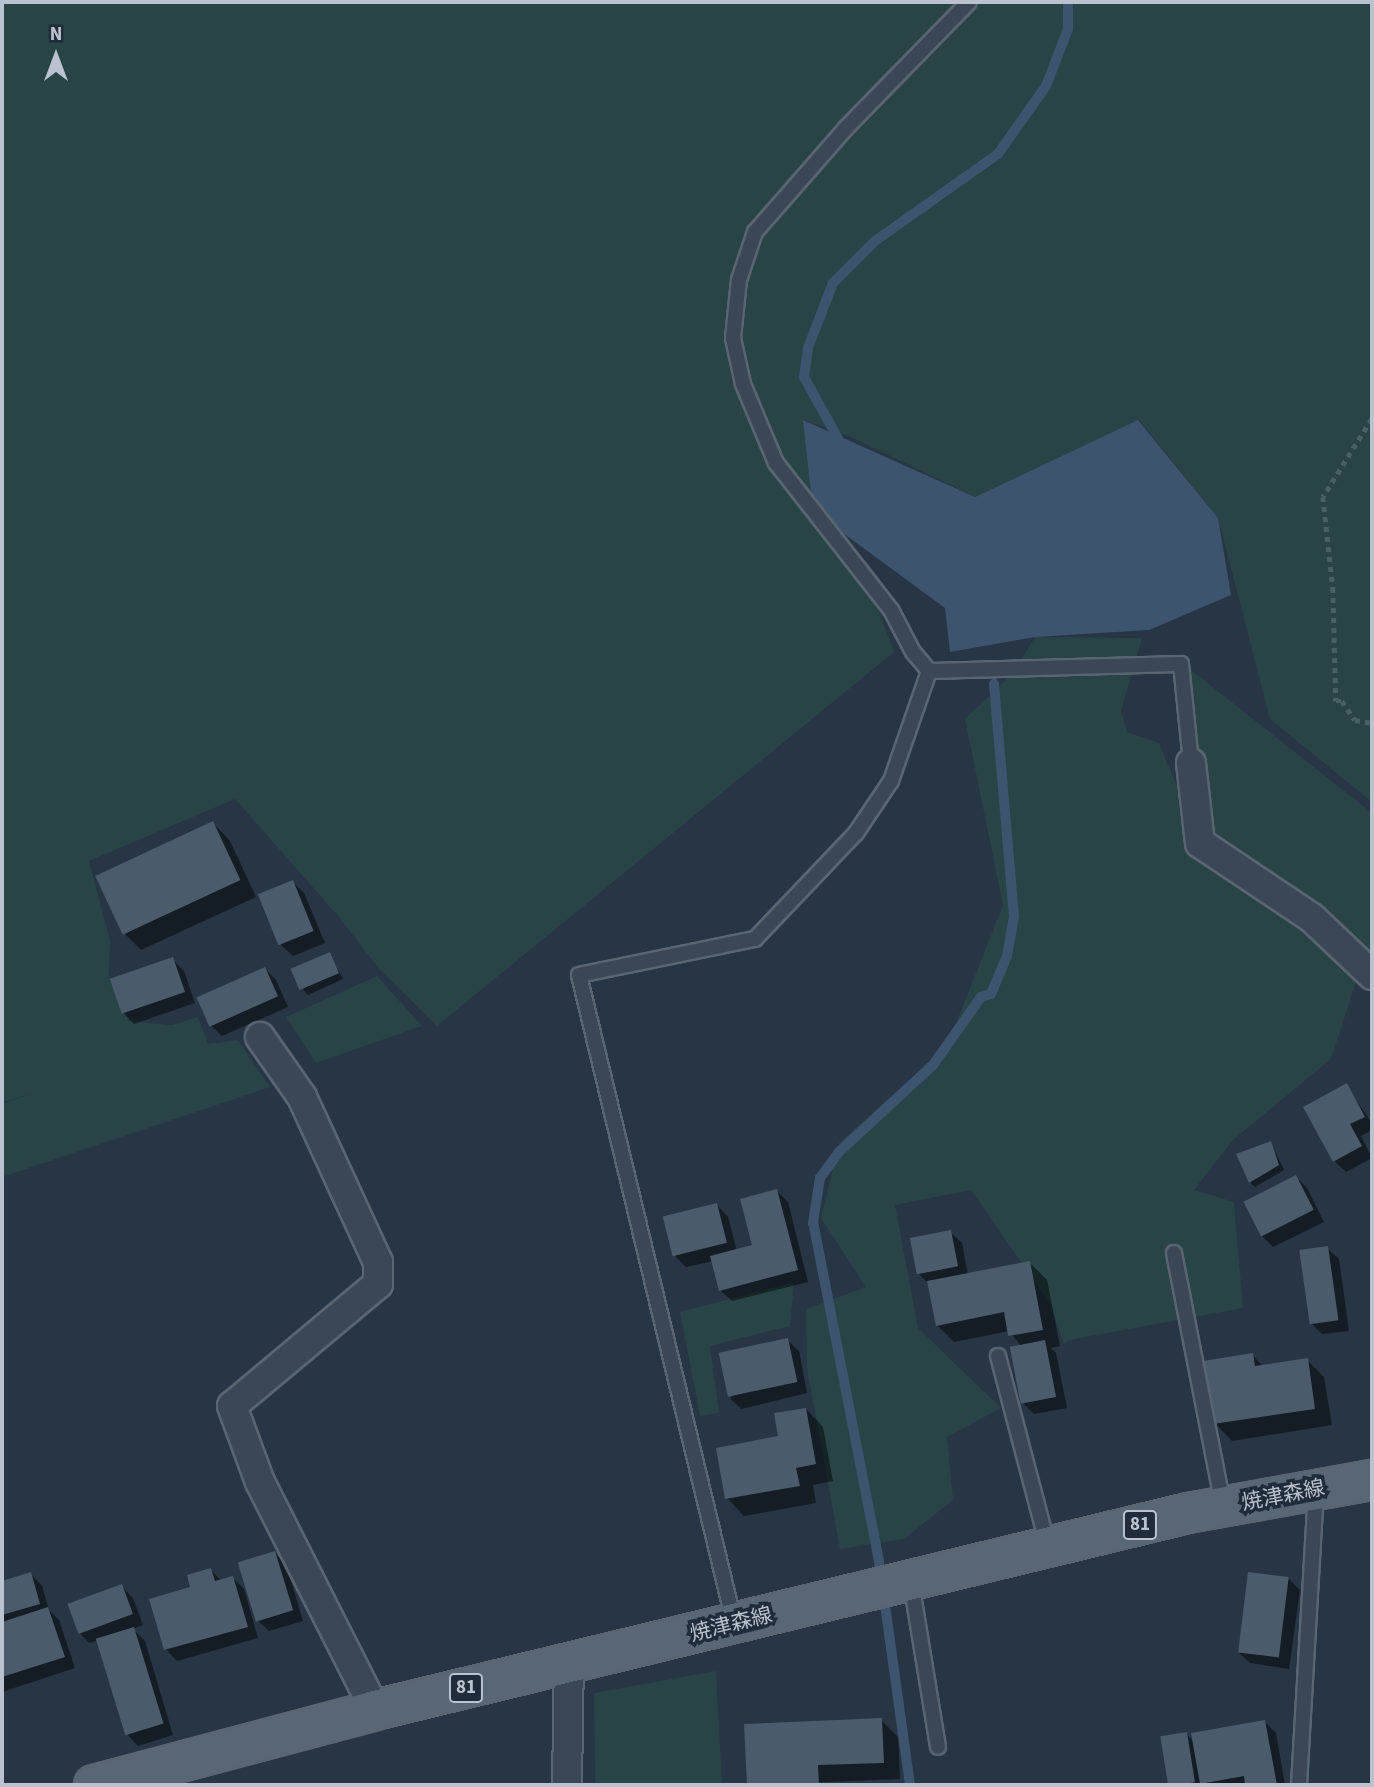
<!DOCTYPE html>
<html>
<head>
<meta charset="utf-8">
<style>
	body { margin:0 }
	#map { position:relative; width:1374px; height:1787px; overflow:hidden; background:#273545; font-family:"Source Sans 3","Noto Sans JP",sans-serif }
	div>[style] { position:absolute }
	[style*='--x'] { left:calc(var(--x)*1px); top:calc(var(--y)*1px); width:calc(var(--w)*1px); rotate:calc(var(--a)*1deg) }
	.green>* { inset:0; background:#294446 }
	.water>* { inset:0; background:#3c546e }
	.shadow>* { inset:0; background:#0007 }
	.stream>* { height:10px; margin:-5px; padding:0 5px; transform-origin:5px; border-radius:5px; background:#3c546e }
	.building>* { inset:0; background:#4b5b6b; transform-origin:0 0 }
	.path>* { height:4.5px; margin-top:-2.25px; transform-origin:0; background:repeating-linear-gradient(90deg,#476162 0 5px,transparent 0 10px) }
	.roads { filter:drop-shadow(2px 0 #5a6572) drop-shadow(-2px 0 #5a6572) drop-shadow(0 2px #5a6572) drop-shadow(0 -2px #5a6572) }
	.service>* { height:14px; margin:-7px; padding:0 7px; transform-origin:7px; border-radius:7px; background:#3b4754 }
	.minor>* { height:28px; margin:-14px; padding:0 14px; transform-origin:14px; border-radius:14px; background:#3b4754 }
	.primary>* { height:38px; margin:-19px; padding:0 19px; transform-origin:19px; border-radius:19px; background:#596674 }
	span { translate:-50% -50%; white-space:nowrap; text-align:center; line-height:1.15; -webkit-text-stroke:7px #202c3a; paint-order:stroke }
	.shield-label span { padding:2px 5px; background:#202c3a; border:2px solid; border-radius:5px; -webkit-text-stroke-width:0 }
	.shield-label { font-size:19px; color:#b9c2ce; font-weight:700 }
	.street-label { font-size:21px; color:#b9c2ce }
	.frame { position:absolute; inset:0; border:4px solid #b9c2ce; pointer-events:none }
	.north { position:absolute; left:21px; top:21px; width:70px; height:70px; -webkit-text-stroke:5px #202c3a; paint-order:stroke; rotate:0deg; font-size:19px; font-weight:700; line-height:28px; text-align:center; color:#b9c2ce }
	.north::after { content:''; display:block; margin:auto; width:24px; height:32px; background:#b9c2ce; clip-path:polygon(50% 0,100% 100%,50% 72%,0 100%) }
</style>
</head>
<body>
<div id="map">
	<div class="green">
		<div style="clip-path:polygon(2px 2px,1372px 2px,1372px 802px,1270px 719px,1218px 518px,1139px 420px,975px 497px,853px 438px,804px 420px,813px 511px,878px 608px,894px 652px,437px 1026px,379px 969px,339px 917px,235px 799px,89px 861px,110px 940px,109px 978px,128px 1021px,172px 1025px,198px 1017px,208px 1044px,238px 1040px,270px 1087px,2px 1177px,2px 1104px,35px 1092px,2px 1103px)"></div>
		<div style="clip-path:polygon(1035px 637px,1142px 638px,1121px 711px,1127px 732px,1159px 743px,1199px 839px,1186px 666px,1372px 813px,1372px 962px,1359px 973px,1331px 1059px,1233px 1140px,1194px 1190px,1234px 1202px,1243px 1308px,1069px 1340px,1064px 1344px,1050px 1304px,971px 1190px,895px 1205px,918px 1328px,1001px 1408px,947px 1437px,953px 1500px,904px 1539px,840px 1549px,807px 1369px,806px 1309px,866px 1287px,821px 1218px,839px 1143px,947px 1046px,1003px 905px,965px 719px,1013px 673px)"></div>
		<div style="clip-path:polygon(377px 976px,422px 1026px,316px 1063px,286px 1017px)"></div>
		<div style="clip-path:polygon(794px 1282px,790px 1326px,710px 1346px,719px 1413px,700px 1416px,680px 1312px)"></div>
		<div style="clip-path:polygon(716px 1671px,722px 1785px,595px 1785px,594px 1693px)"></div>
	</div>
	<div class="water">
		<div style="clip-path:polygon(803px 420px,975px 497px,1138px 420px,1218px 518px,1231px 595px,1149px 630px,1035px 637px,950px 652px,945px 608px,813px 511px)"></div>
	</div>
	<div class="shadow">
		<div style="clip-path:polygon(213px 823px,230px 841px,256px 897px,141px 950px,124px 933px)"></div>
		<div style="clip-path:polygon(293px 882px,304px 893px,325px 943px,293px 956px,281px 945px)"></div>
		<div style="clip-path:polygon(329px 954px,343px 979px,308px 995px,303px 990px)"></div>
		<div style="clip-path:polygon(172px 959px,184px 971px,195px 1003px,134px 1024px,123px 1012px,111px 980px)"></div>
		<div style="clip-path:polygon(265px 969px,276px 980px,288px 1007px,222px 1036px,210px 1025px)"></div>
		<div style="clip-path:polygon(1346px 1086px,1372px 1123px,1372px 1130px,1361px 1136px,1372px 1158px,1346px 1172px,1334px 1161px)"></div>
		<div style="clip-path:polygon(1271px 1143px,1284px 1170px,1255px 1187px,1250px 1182px)"></div>
		<div style="clip-path:polygon(1296px 1177px,1307px 1188px,1324px 1222px,1273px 1247px,1262px 1236px)"></div>
		<div style="clip-path:polygon(777px 1191px,788px 1202px,808px 1282px,732px 1301px,720px 1290px,713px 1261px,686px 1267px,675px 1256px,717px 1205px,728px 1217px,737px 1251px,754px 1246px)"></div>
		<div style="clip-path:polygon(950px 1232px,962px 1243px,968px 1275px,1030px 1263px,1047px 1280px,1060px 1346px,1051px 1348px,1056px 1353px,1067px 1408px,1034px 1414px,1023px 1403px,1021px 1346px,1009px 1331px,954px 1342px,937px 1325px,929px 1284px,919px 1274px)"></div>
		<div style="clip-path:polygon(1327px 1248px,1339px 1259px,1349px 1331px,1322px 1334px,1311px 1323px)"></div>
		<div style="clip-path:polygon(787px 1340px,799px 1351px,807px 1393px,741px 1409px,730px 1398px)"></div>
		<div style="clip-path:polygon(1252px 1355px,1264px 1367px,1307px 1360px,1324px 1377px,1332px 1425px,1232px 1441px,1215px 1423px)"></div>
		<div style="clip-path:polygon(806px 1409px,823px 1427px,833px 1481px,813px 1485px,816px 1503px,744px 1516px,727px 1498px)"></div>
		<div style="clip-path:polygon(274px 1553px,286px 1564px,303px 1621px,269px 1631px,257px 1620px)"></div>
		<div style="clip-path:polygon(211px 1570px,221px 1581px,233px 1578px,244px 1589px,258px 1638px,177px 1661px,166px 1649px,193px 1588px)"></div>
		<div style="clip-path:polygon(31px 1574px,42px 1586px,49px 1610px,59px 1620px,75px 1668px,2px 1692px,2px 1582px)"></div>
		<div style="clip-path:polygon(1289px 1579px,1300px 1590px,1289px 1669px,1250px 1663px,1238px 1652px)"></div>
		<div style="clip-path:polygon(121px 1586px,133px 1598px,143px 1625px,133px 1629px,145px 1641px,173px 1735px,138px 1746px,127px 1734px,99px 1640px,89px 1643px,78px 1631px,69px 1603px)"></div>
		<div style="clip-path:polygon(881px 1720px,898px 1737px,900px 1779px,749px 1785px,746px 1725px)"></div>
		<div style="clip-path:polygon(1265px 1722px,1276px 1733px,1285px 1785px,1169px 1785px,1162px 1738px,1186px 1734px,1195px 1742px)"></div>
	</div>
	<div class="stream">
		<div style="--x:841;--y:444;--w:77;--a:-118.9"></div>
		<div style="--x:804;--y:377;--w:29;--a:-82"></div>
		<div style="--x:808;--y:348;--w:70;--a:-69"></div>
		<div style="--x:833;--y:283;--w:59;--a:-45"></div>
		<div style="--x:875;--y:241;--w:151;--a:-35.3"></div>
		<div style="--x:998;--y:154;--w:83;--a:-54.8"></div>
		<div style="--x:1046;--y:86;--w:61;--a:-68.9"></div>
		<div style="--x:1068;--y:29;--w:27;--a:-90"></div>
		<div style="--x:910;--y:1785;--w:226;--a:-97.9"></div>
		<div style="--x:879;--y:1561;--w:344;--a:-101"></div>
		<div style="--x:813;--y:1223;--w:46;--a:-81.2"></div>
		<div style="--x:820;--y:1178;--w:32;--a:-54"></div>
		<div style="--x:839;--y:1152;--w:128;--a:-42.8"></div>
		<div style="--x:933;--y:1065;--w:83;--a:-54.8"></div>
		<div style="--x:981;--y:997;--w:10;--a:-17"></div>
		<div style="--x:991;--y:994;--w:41;--a:-67.2"></div>
		<div style="--x:1007;--y:956;--w:40;--a:-80"></div>
		<div style="--x:1014;--y:917;--w:234;--a:-94.9"></div>
	</div>
	<div class="building">
		<div style="left:213px;top:821px;width:65px;height:130px;rotate:65deg"></div>
		<div style="left:293px;top:880px;width:55px;height:38px;rotate:68deg"></div>
		<div style="left:330px;top:952px;width:23px;height:43px;rotate:67deg"></div>
		<div style="left:173px;top:957px;width:37px;height:67px;rotate:71deg"></div>
		<div style="left:265px;top:967px;width:32px;height:75px;rotate:66deg"></div>
		<div style="clip-path:polygon(1347px 1083px,1365px 1117px,1350px 1124px,1362px 1146px,1333px 1162px,1303px 1107px)"></div>
		<div style="clip-path:polygon(1271px 1141px,1279px 1165px,1249px 1183px,1236px 1154px)"></div>
		<div style="left:1296px;top:1175px;width:39px;height:59px;rotate:63deg"></div>
		<div style="clip-path:polygon(777px 1189px,798px 1270px,719px 1291px,710px 1256px,752px 1245px,740px 1199px)"></div>
		<div style="left:717px;top:1203px;width:41px;height:56px;rotate:76deg"></div>
		<div style="left:951px;top:1230px;width:37px;height:42px;rotate:79deg"></div>
		<div style="left:1328px;top:1246px;width:75px;height:29px;rotate:82deg"></div>
		<div style="clip-path:polygon(1030px 1261px,1043px 1330px,1008px 1336px,1004px 1312px,936px 1326px,927px 1281px)"></div>
		<div style="left:788px;top:1338px;width:45px;height:71px;rotate:78deg"></div>
		<div style="left:1045px;top:1340px;width:58px;height:36px;rotate:79deg"></div>
		<div style="clip-path:polygon(1253px 1353px,1255px 1366px,1308px 1358px,1315px 1409px,1213px 1424px,1203px 1361px)"></div>
		<div style="clip-path:polygon(806px 1408px,816px 1464px,796px 1468px,800px 1486px,725px 1499px,716px 1448px,778px 1436px,774px 1413px)"></div>
		<div style="left:275px;top:1551px;width:62px;height:39px;rotate:73deg"></div>
		<div style="clip-path:polygon(211px 1568px,215px 1581px,233px 1576px,248px 1627px,164px 1650px,149px 1599px,190px 1587px,187px 1575px)"></div>
		<div style="clip-path:polygon(31px 1572px,40px 1604px,2px 1615px,2px 1581px)"></div>
		<div style="left:1248px;top:1572px;width:41px;height:81px;rotate:7deg"></div>
		<div style="left:122px;top:1584px;width:32px;height:58px;rotate:70deg"></div>
		<div style="clip-path:polygon(48px 1607px,65px 1657px,2px 1677px,2px 1622px)"></div>
		<div style="left:134px;top:1627px;width:101px;height:40px;rotate:73deg"></div>
		<div style="clip-path:polygon(882px 1718px,884px 1763px,818px 1765px,819px 1785px,747px 1785px,744px 1724px)"></div>
		<div style="clip-path:polygon(1265px 1720px,1277px 1785px,1245px 1785px,1244px 1776px,1200px 1784px,1191px 1733px)"></div>
		<div style="left:1187px;top:1732px;width:51px;height:27px;rotate:81deg"></div>
	</div>
	<div class="path">
		<div style="--x:1372;--y:419;--w:92;--a:122.1"></div>
		<div style="--x:1323;--y:497;--w:92;--a:83.7"></div>
		<div style="--x:1333;--y:588;--w:113;--a:88.5"></div>
		<div style="--x:1336;--y:701;--w:6;--a:0"></div>
		<div style="--x:1342;--y:701;--w:23;--a:56"></div>
		<div style="--x:1355;--y:720;--w:17;--a:10"></div>
	</div>
	<div class="roads">
		<div class="service">
			<div style="--x:929;--y:671;--w:252;--a:-1.6"></div>
			<div style="--x:1181;--y:664;--w:100;--a:84.2"></div>
			<div style="--x:1174;--y:1253;--w:257;--a:79"></div>
			<div style="--x:998;--y:1356;--w:196;--a:75.3"></div>
			<div style="--x:911;--y:1582;--w:167;--a:80.7"></div>
			<div style="--x:734;--y:1622;--w:665;--a:-103.47"></div>
			<div style="--x:579;--y:975;--w:180;--a:-11.6"></div>
			<div style="--x:755;--y:939;--w:146;--a:-46.4"></div>
			<div style="--x:856;--y:833;--w:63;--a:-56.1"></div>
			<div style="--x:891;--y:781;--w:116;--a:-70.9"></div>
			<div style="--x:929;--y:671;--w:25;--a:-130"></div>
			<div style="--x:913;--y:652;--w:47;--a:-117.6"></div>
			<div style="--x:891;--y:610;--w:187;--a:-128"></div>
			<div style="--x:776;--y:463;--w:86;--a:-112.7"></div>
			<div style="--x:743;--y:384;--w:47;--a:-102.3"></div>
			<div style="--x:733;--y:338;--w:58;--a:-84.1"></div>
			<div style="--x:739;--y:280;--w:51;--a:-71.6"></div>
			<div style="--x:755;--y:232;--w:138;--a:-48.8"></div>
			<div style="--x:846;--y:128;--w:176;--a:-45.7"></div>
			<div style="--x:1299;--y:1785;--w:292;--a:-86.7"></div>
		</div>
		<div class="minor">
			<div style="--x:1191;--y:763;--w:81;--a:83.6"></div>
			<div style="--x:1200;--y:843;--w:135;--a:33.8"></div>
			<div style="--x:1312;--y:918;--w:83;--a:43.5"></div>
			<div style="--x:260;--y:1037;--w:73;--a:55"></div>
			<div style="--x:302;--y:1097;--w:182;--a:65.3"></div>
			<div style="--x:378;--y:1262;--w:22;--a:90"></div>
			<div style="--x:378;--y:1284;--w:190;--a:140.1"></div>
			<div style="--x:232;--y:1406;--w:81;--a:69.8"></div>
			<div style="--x:260;--y:1482;--w:255;--a:63.2"></div>
			<div style="--x:567;--y:1785;--w:122;--a:-89.1"></div>
		</div>
		<div class="primary">
			<div style="--x:94;--y:1785;--w:291;--a:-14.9"></div>
			<div style="--x:375;--y:1710;--w:837;--a:-13.62"></div>
			<div style="--x:1188;--y:1513;--w:187;--a:-10.2"></div>
		</div>
	</div>
	<div class="shield-label">
		<span style="left:1140px;top:1525px">81</span>
		<span style="left:466px;top:1688px">81</span>
	</div>
	<div class="street-label">
		<span style="left:1283px;top:1495px;rotate:-11deg">焼津森線</span>
		<span style="left:731px;top:1624px;rotate:-14deg">焼津森線</span>
	</div>
	<div class="frame"></div>
	<div class="north">N</div>
</div>
</body>
</html>
